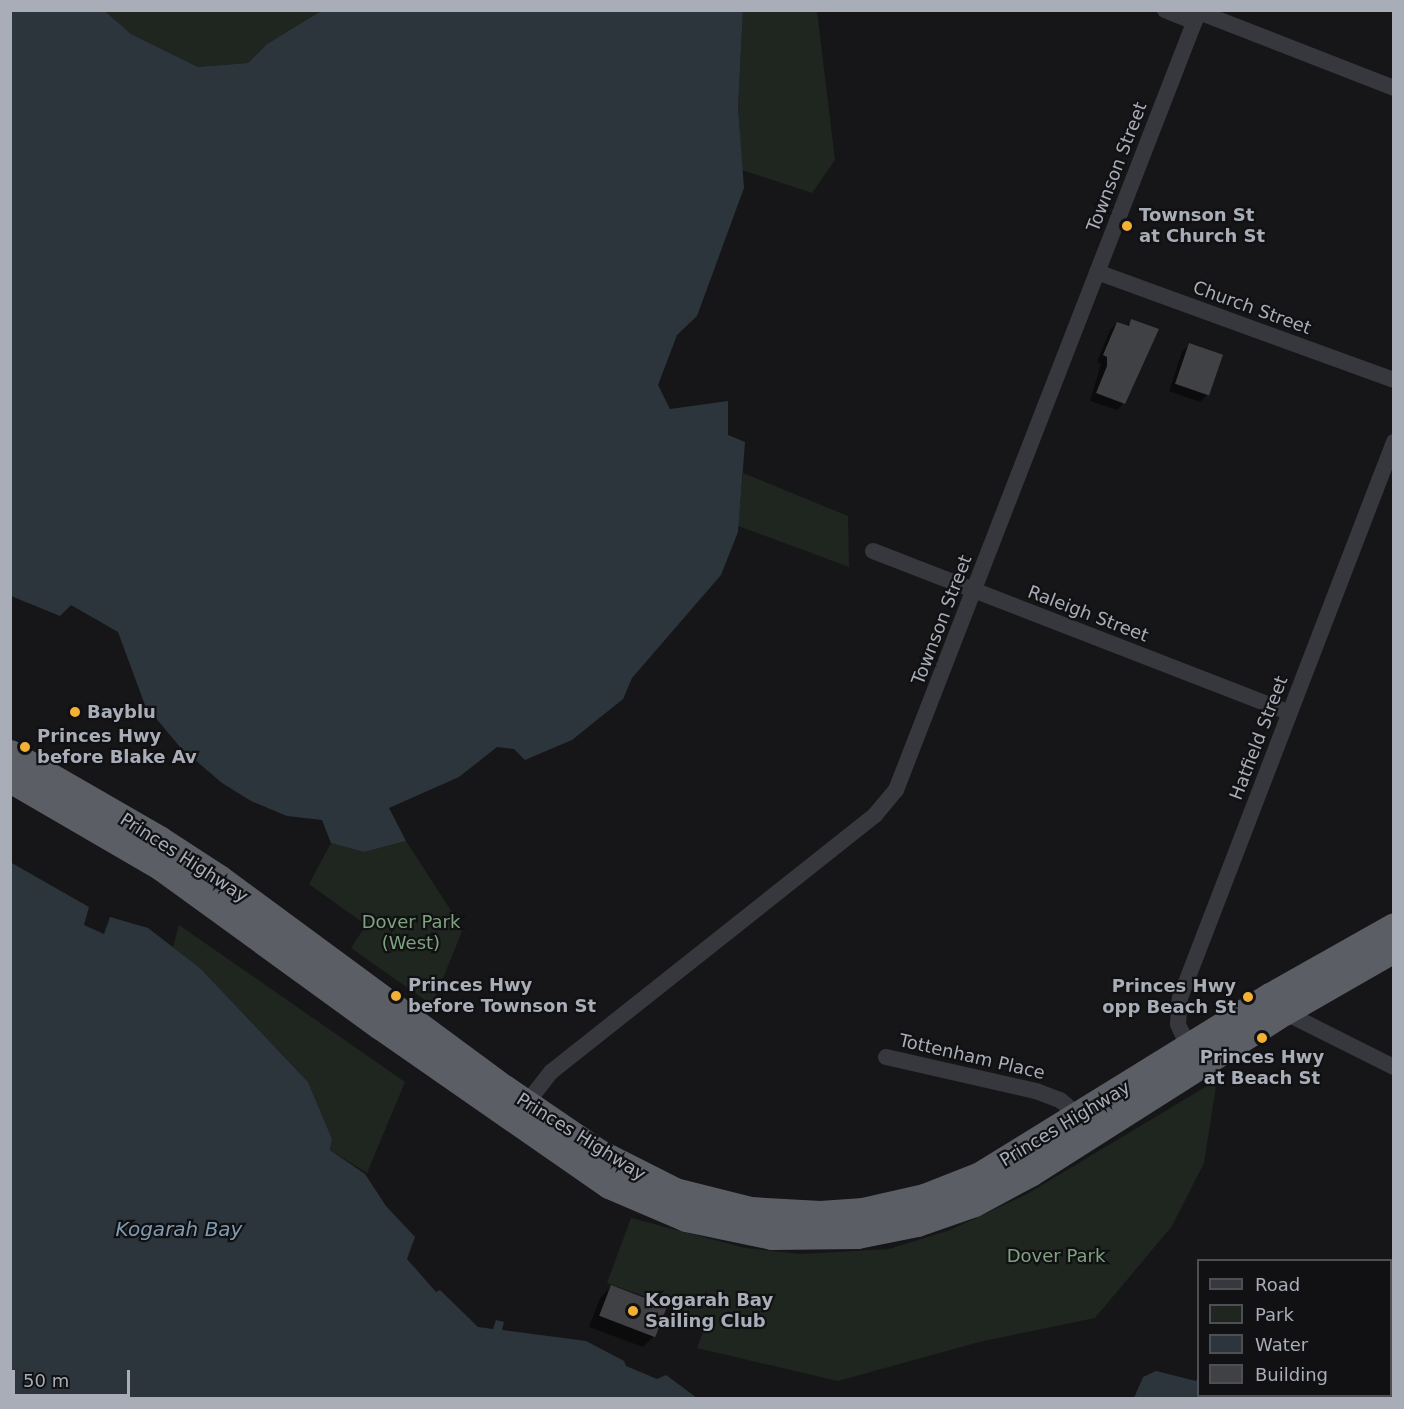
<!DOCTYPE html>
<html>
<head>
<meta charset="utf-8">
<style>
	body { margin:0 }
	#map { position:relative; width:1404px; height:1409px; overflow:hidden; background:#161618; font-family:"DejaVu Sans",sans-serif }
	div>[style] { position:absolute }
	[style*='--x'] { left:calc(var(--x)*1px); top:calc(var(--y)*1px); width:calc(var(--w)*1px); rotate:calc(var(--a)*1deg) }
	.green>* { inset:0; background:#1e261f }
	.water>* { inset:0; background:#2c353c }
	.shadow>* { inset:0; background:#0007 }
	.building>* { inset:0; background:#404145; transform-origin:0 0 }
	.minor>* { height:16px; margin:-8px; padding:0 8px; transform-origin:8px; border-radius:8px; background:#37383d }
	.trunk>* { height:27px; margin:-13.5px; padding:0 13.5px; transform-origin:13.5px; border-radius:13.5px; background:#5b5e65 }
	.dots>* { width:16px; height:16px; translate:-50% -50%; box-sizing:border-box; border:3px solid #111113; border-radius:50% }
	span { translate:-50% -50%; white-space:nowrap; text-align:center; line-height:1.15; -webkit-text-stroke:4.5px #111113; paint-order:stroke }
	.street-label { font-size:18px; color:#a8adb8 }
	.poi-label { font-size:18px; color:#a8adb8; font-weight:700 }
	.left { translate:0 -50%; text-align:left }
	.right { translate:-100% -50%; text-align:right }
	.park-label { font-size:18px; color:#7fa381 }
	.water-label { font-size:20px; color:#7f9bb3; font-style:italic }
	.frame { position:absolute; inset:0; border:12px solid #a8adb8; pointer-events:none }
	.legend { position:absolute; left:1197px; top:1259px; width:195px; height:138px; box-sizing:border-box; background:#111113; border:2px solid #4d4f55; margin:0; padding:8px 10px; list-style:none; font-size:18px; color:#a8adb8 }
	.legend li { display:flex; align-items:center; gap:12px; height:30px }
	.legend b { width:30px; border:2px solid #4d4f55 }
	.scale { position:absolute; left:12px; top:1370px; width:118px; height:27px; box-sizing:border-box; border:3px solid #a8adb8; border-top:0; padding-left:8px; font-size:18px; line-height:21px; white-space:nowrap; color:#a8adb8; -webkit-text-stroke:4px #111113; paint-order:stroke }
</style>
</head>
<body>
<div id="map">
	<div class="green">
		<div style="clip-path:polygon(105px 11px,321px 11px,267px 44px,248px 63px,198px 67px,131px 34px)"></div>
		<div style="clip-path:polygon(743px 11px,817px 11px,835px 160px,812px 193px,742px 170px,738px 107px)"></div>
		<div style="clip-path:polygon(743px 473px,848px 516px,849px 567px,738px 526px)"></div>
		<div style="clip-path:polygon(406px 841px,463px 929px,432px 1005px,351px 948px,366px 925px,309px 884px,331px 843px,364px 852px)"></div>
		<div style="clip-path:polygon(179px 925px,405px 1082px,367px 1173px,330px 1150px,332px 1139px,308px 1082px,200px 968px,173px 947px)"></div>
		<div style="clip-path:polygon(1217px 1080px,1204px 1163px,1172px 1226px,1095px 1318px,979px 1342px,838px 1381px,697px 1348px,705px 1327px,669px 1305px,607px 1283px,631px 1218px,745px 1248px,801px 1254px,889px 1249px,950px 1230px,1027px 1194px)"></div>
	</div>
	<div class="water">
		<div style="clip-path:polygon(10px 11px,105px 11px,131px 34px,198px 67px,248px 63px,267px 44px,321px 11px,743px 11px,738px 107px,744px 188px,697px 316px,677px 335px,658px 385px,670px 409px,728px 401px,728px 435px,745px 442px,738px 532px,721px 575px,632px 678px,623px 699px,572px 740px,525px 760px,514px 749px,497px 747px,459px 777px,389px 808px,406px 841px,364px 852px,331px 843px,322px 820px,287px 816px,251px 801px,222px 783px,180px 747px,145px 705px,118px 632px,71px 605px,60px 616px,11px 596px)"></div>
		<div style="clip-path:polygon(10px 862px,89px 907px,84px 925px,104px 934px,110px 917px,148px 928px,200px 968px,308px 1082px,332px 1139px,330px 1150px,365px 1174px,386px 1206px,415px 1237px,407px 1259px,436px 1292px,440px 1290px,478px 1327px,493px 1329px,496px 1320px,504px 1322px,502px 1330px,586px 1341px,624px 1361px,626px 1366px,657px 1379px,666px 1375px,697px 1398px,11px 1398px)"></div>
		<div style="clip-path:polygon(1391px 1312px,1393px 1398px,1134px 1398px,1143px 1377px,1156px 1371px,1196px 1381px,1198px 1377px,1198px 1396px,1390px 1396px)"></div>
	</div>
	<div class="shadow">
		<div style="clip-path:polygon(1132px 321px,1124px 403px,1117px 410px,1090px 401px,1101px 364px,1097px 362px,1110px 330px,1117px 323px,1127px 326px)"></div>
		<div style="clip-path:polygon(1189px 345px,1207px 395px,1200px 402px,1169px 391px,1182px 352px)"></div>
		<div style="clip-path:polygon(611px 1287px,654px 1336px,643px 1347px,589px 1327px,600px 1298px)"></div>
	</div>
	<div class="building">
		<div style="clip-path:polygon(1131px 319px,1159px 329px,1125px 404px,1096px 393px,1107px 366px,1107px 357px,1103px 355px,1117px 322px,1129px 326px)"></div>
		<div style="left:1189px;top:343px;width:36px;height:43px;rotate:19deg"></div>
		<div style="left:611px;top:1285px;width:60px;height:33px;rotate:21deg"></div>
	</div>
	<div class="minor">
		<div style="--x:1165;--y:10;--w:32;--a:22"></div>
		<div style="--x:1199;--y:12;--w:209;--a:21.3"></div>
		<div style="--x:1097;--y:272;--w:316;--a:20"></div>
		<div style="--x:873;--y:551;--w:447;--a:21.2"></div>
		<div style="--x:1284;--y:1012;--w:123;--a:26.6"></div>
		<div style="--x:1189;--y:1048;--w:26;--a:-115"></div>
		<div style="--x:1178;--y:1024;--w:26;--a:-86"></div>
		<div style="--x:1180;--y:998;--w:596;--a:-68.95"></div>
		<div style="--x:886;--y:1057;--w:154;--a:12.8"></div>
		<div style="--x:1036;--y:1091;--w:26;--a:21"></div>
		<div style="--x:1060;--y:1100;--w:25;--a:40"></div>
		<div style="--x:526;--y:1104;--w:41;--a:-52"></div>
		<div style="--x:551;--y:1072;--w:414;--a:-38.4"></div>
		<div style="--x:875;--y:815;--w:33;--a:-50"></div>
		<div style="--x:896;--y:790;--w:837;--a:-68.77"></div>
	</div>
	<div class="trunk">
		<div style="--x:10;--y:753;--w:172;--a:30"></div>
		<div style="--x:159;--y:839;--w:72;--a:33"></div>
		<div style="--x:219;--y:878;--w:354;--a:36.4"></div>
		<div style="--x:504;--y:1088;--w:114;--a:34.2"></div>
		<div style="--x:598;--y:1152;--w:86;--a:26.9"></div>
		<div style="--x:675;--y:1191;--w:77;--a:14.2"></div>
		<div style="--x:750;--y:1210;--w:70;--a:3.3"></div>
		<div style="--x:820;--y:1214;--w:43;--a:-4"></div>
		<div style="--x:863;--y:1211;--w:63;--a:-12.9"></div>
		<div style="--x:924;--y:1197;--w:60;--a:-21.4"></div>
		<div style="--x:980;--y:1175;--w:341;--a:-31.7"></div>
		<div style="--x:1270;--y:996;--w:142;--a:-29.4"></div>
		<div style="--x:10;--y:779;--w:175;--a:30.2"></div>
		<div style="--x:161;--y:867;--w:271;--a:36"></div>
		<div style="--x:380;--y:1026;--w:279;--a:34.8"></div>
		<div style="--x:609;--y:1185;--w:84;--a:23.2"></div>
		<div style="--x:686;--y:1218;--w:88;--a:11.8"></div>
		<div style="--x:772;--y:1236;--w:85;--a:-0.7"></div>
		<div style="--x:857;--y:1235;--w:61;--a:-11.3"></div>
		<div style="--x:917;--y:1223;--w:60;--a:-19.3"></div>
		<div style="--x:974;--y:1203;--w:64;--a:-28.2"></div>
		<div style="--x:1030;--y:1173;--w:301;--a:-32.4"></div>
		<div style="--x:1284;--y:1012;--w:127;--a:-29.8"></div>
	</div>
	<div class="dots">
		<div style="left:1127px;top:226px;background:#f2b134"></div>
		<div style="left:75px;top:712px;background:#f2b134"></div>
		<div style="left:25px;top:747px;background:#f2b134"></div>
		<div style="left:396px;top:996px;background:#f2b134"></div>
		<div style="left:1248px;top:997px;background:#f2b134"></div>
		<div style="left:1262px;top:1038px;background:#f2b134"></div>
		<div style="left:633px;top:1311px;background:#f2b134"></div>
	</div>
	<div class="street-label">
		<span style="left:1117px;top:167px;rotate:-69deg">Townson Street</span>
		<span style="left:1252px;top:308px;rotate:20deg">Church Street</span>
		<span style="left:1088px;top:614px;rotate:21deg">Raleigh Street</span>
		<span style="left:942px;top:620px;rotate:-69deg">Townson Street</span>
		<span style="left:1259px;top:738px;rotate:-69deg">Hatfield Street</span>
		<span style="left:184px;top:858px;rotate:33deg">Princes Highway</span>
		<span style="left:972px;top:1057px;rotate:13deg">Tottenham Place</span>
		<span style="left:1065px;top:1124px;rotate:-31deg">Princes Highway</span>
		<span style="left:581px;top:1137px;rotate:32deg">Princes Highway</span>
	</div>
	<div class="poi-label">
		<span class="left" style="left:1139px;top:226px">Townson St<br>at Church St</span>
		<span class="left" style="left:87px;top:712px">Bayblu</span>
		<span class="left" style="left:37px;top:747px">Princes Hwy<br>before Blake Av</span>
		<span class="left" style="left:408px;top:996px">Princes Hwy<br>before Townson St</span>
		<span class="right" style="left:1236px;top:997px">Princes Hwy<br>opp Beach St</span>
		<span style="left:1262px;top:1068px">Princes Hwy<br>at Beach St</span>
		<span class="left" style="left:645px;top:1311px">Kogarah Bay<br>Sailing Club</span>
	</div>
	<div class="park-label">
		<span style="left:411px;top:933px">Dover Park<br>(West)</span>
		<span style="left:1056px;top:1256px">Dover Park</span>
	</div>
	<div class="water-label">
		<span style="left:179px;top:1229px">Kogarah Bay</span>
	</div>
	<div class="frame"></div>
	<ul class="legend">
	<li><b style="height:8px;background:#37383d"></b>Road</li>
	<li><b style="height:16px;background:#1e261f"></b>Park</li>
	<li><b style="height:16px;background:#2c353c"></b>Water</li>
	<li><b style="height:16px;background:#404145"></b>Building</li>
	</ul>
	<div class="scale">50 m</div>
</div>
</body>
</html>
